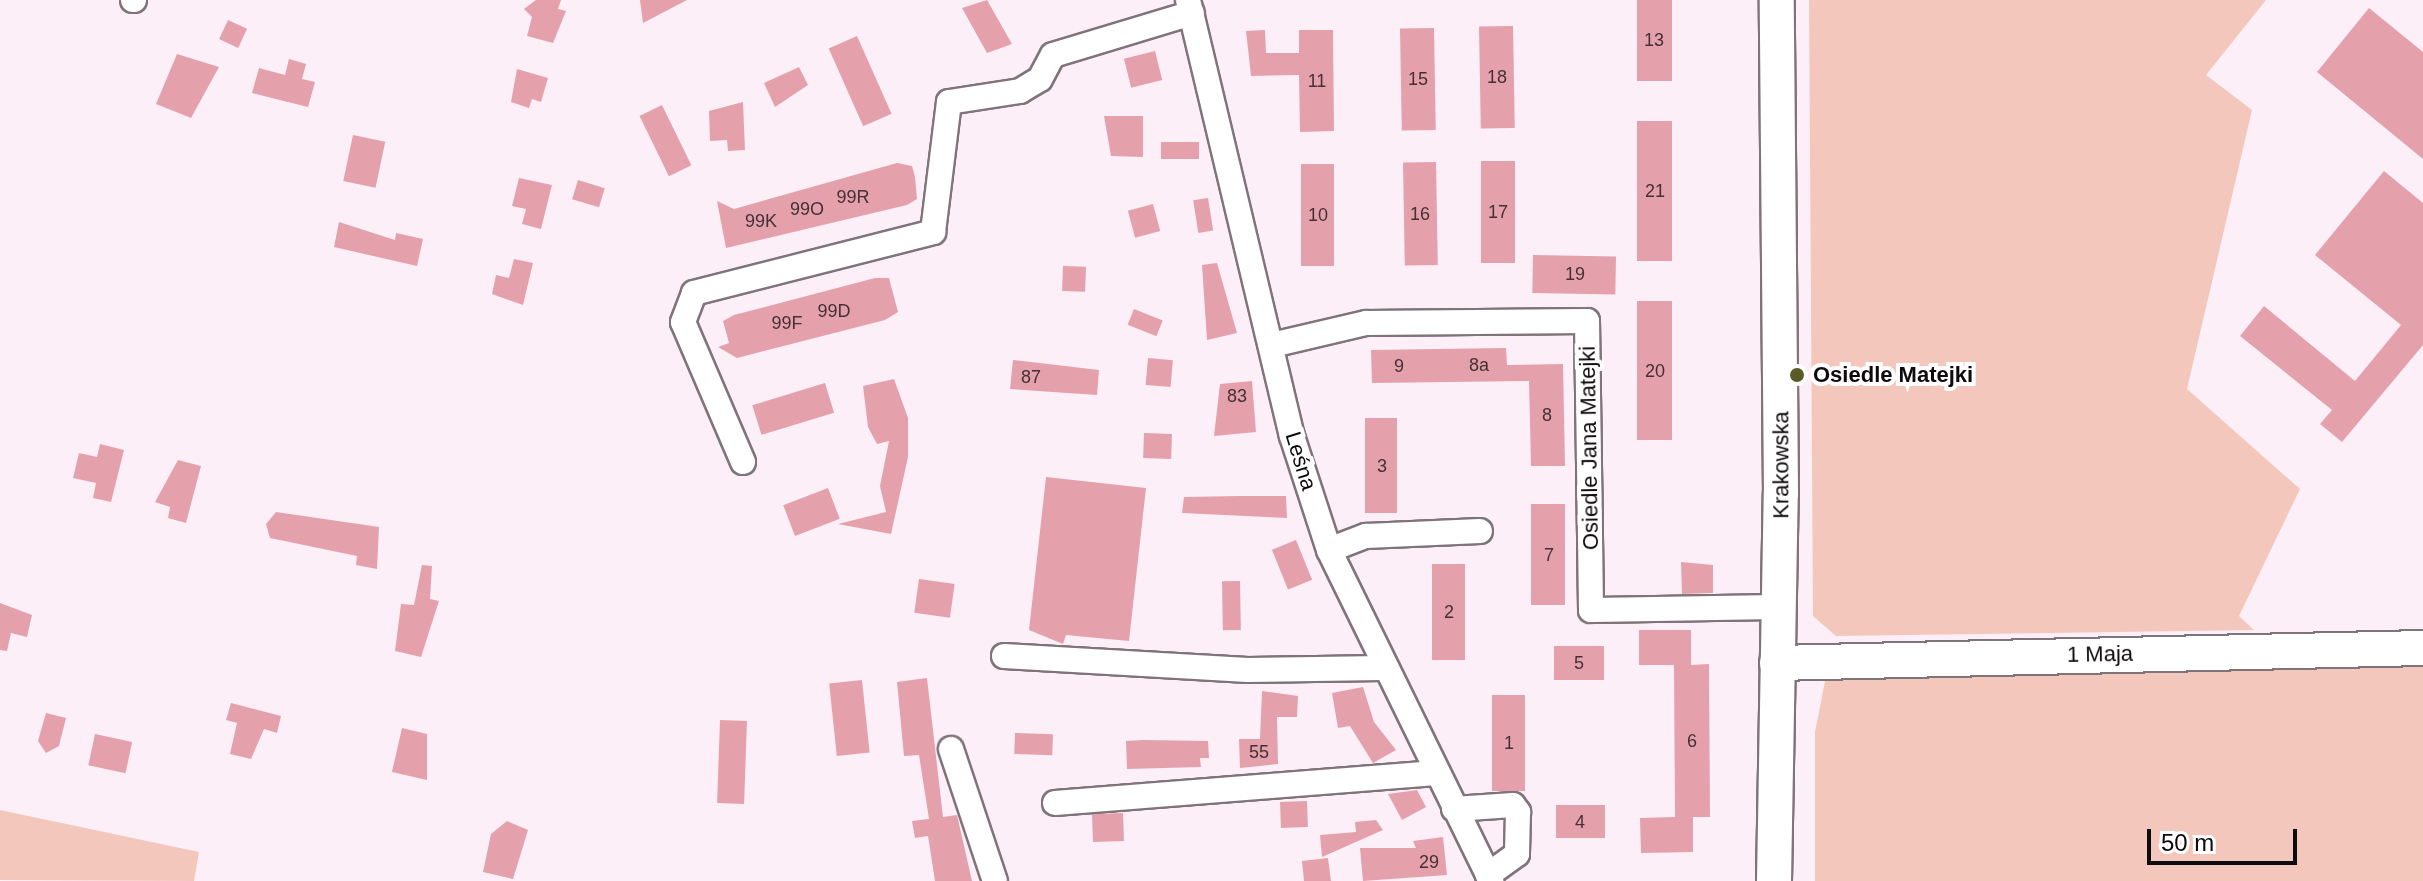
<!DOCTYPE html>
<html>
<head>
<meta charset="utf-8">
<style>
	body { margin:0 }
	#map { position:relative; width:2423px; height:881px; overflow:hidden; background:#fdeff7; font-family:Helvetica,sans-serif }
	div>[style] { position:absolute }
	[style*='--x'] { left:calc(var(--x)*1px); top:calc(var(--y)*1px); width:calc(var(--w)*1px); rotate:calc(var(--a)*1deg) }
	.green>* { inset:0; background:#f4c7bd }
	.building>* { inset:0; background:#e4a1ac; transform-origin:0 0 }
	.roads { filter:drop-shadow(2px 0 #80747b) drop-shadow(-2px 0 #80747b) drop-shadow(0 2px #80747b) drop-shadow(0 -2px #80747b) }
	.street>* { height:24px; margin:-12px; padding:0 12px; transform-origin:12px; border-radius:12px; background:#fff }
	.secondary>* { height:34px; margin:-17px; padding:0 17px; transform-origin:17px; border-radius:17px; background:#fff }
	.dots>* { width:22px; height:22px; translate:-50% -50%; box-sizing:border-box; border:4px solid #fff; border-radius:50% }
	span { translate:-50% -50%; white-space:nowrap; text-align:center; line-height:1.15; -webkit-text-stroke:8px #fff; paint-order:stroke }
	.number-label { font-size:18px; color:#443035 }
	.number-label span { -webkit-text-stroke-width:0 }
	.poi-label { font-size:22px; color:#0f0a0d; font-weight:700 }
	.left { translate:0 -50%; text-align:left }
	.street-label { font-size:22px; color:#0f0a0d }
	.scale { position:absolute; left:2147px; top:829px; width:150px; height:36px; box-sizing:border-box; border:4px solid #0f0a0d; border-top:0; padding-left:10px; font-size:24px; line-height:28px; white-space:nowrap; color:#0f0a0d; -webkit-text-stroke:6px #fff; paint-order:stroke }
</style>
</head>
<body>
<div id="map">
	<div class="green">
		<div style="clip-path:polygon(1809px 0,2266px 0,2206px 75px,2252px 110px,2187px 389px,2300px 489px,2239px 616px,2254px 630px,1836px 636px,1813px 616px)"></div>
		<div style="clip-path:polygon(2423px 660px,2423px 881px,1815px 881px,1815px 732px,1826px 676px)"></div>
		<div style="clip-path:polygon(0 810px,199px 852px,194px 881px,0 880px)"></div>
	</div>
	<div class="building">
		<div style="clip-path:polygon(536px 0,561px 0,558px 9px,566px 11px,553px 43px,527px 36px,532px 17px,524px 9px)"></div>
		<div style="clip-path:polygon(640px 0,687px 0,643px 23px)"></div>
		<div style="clip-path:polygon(987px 0,1012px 44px,987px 53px,962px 8px)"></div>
		<div style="left:1637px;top:0;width:35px;height:81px"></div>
		<div style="clip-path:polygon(2369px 8px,2423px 52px,2423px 159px,2317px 72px)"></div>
		<div style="left:228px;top:20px;width:21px;height:21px;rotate:25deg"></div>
		<div style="left:1513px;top:26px;width:102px;height:34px;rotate:89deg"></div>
		<div style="left:1434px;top:28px;width:102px;height:34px;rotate:89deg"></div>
		<div style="clip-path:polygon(1265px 30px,1266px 53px,1299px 53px,1299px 30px,1333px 30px,1334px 131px,1300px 132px,1299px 75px,1251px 76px,1246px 31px)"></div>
		<div style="left:857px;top:36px;width:85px;height:31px;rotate:66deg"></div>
		<div style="left:1155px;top:51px;width:30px;height:32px;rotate:76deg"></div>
		<div style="clip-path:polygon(177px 54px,219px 67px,191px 118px,156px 104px)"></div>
		<div style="clip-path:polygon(289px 59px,306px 64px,302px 79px,315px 82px,308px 107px,252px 93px,259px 68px,285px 75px)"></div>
		<div style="clip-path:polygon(799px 67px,808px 85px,775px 107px,764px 83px)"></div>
		<div style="clip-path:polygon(517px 69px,548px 78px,541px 102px,532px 99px,529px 108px,511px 102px)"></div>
		<div style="clip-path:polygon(743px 102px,745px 150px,728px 151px,727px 140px,710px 141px,709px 111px)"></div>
		<div style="left:662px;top:105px;width:67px;height:25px;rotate:64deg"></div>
		<div style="clip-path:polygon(1104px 116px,1143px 116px,1143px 157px,1111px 156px)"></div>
		<div style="left:1637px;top:121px;width:35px;height:140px"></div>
		<div style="left:353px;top:135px;width:33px;height:47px;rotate:12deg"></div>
		<div style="left:1161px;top:142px;width:38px;height:17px"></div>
		<div style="left:1481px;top:161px;width:34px;height:102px"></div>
		<div style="left:1436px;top:162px;width:103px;height:33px;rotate:89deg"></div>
		<div style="clip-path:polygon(897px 163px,912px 166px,915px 177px,917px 199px,907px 205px,726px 248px,717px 201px,734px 209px)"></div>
		<div style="left:1301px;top:164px;width:33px;height:102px"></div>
		<div style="clip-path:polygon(2384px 171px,2423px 203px,2423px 345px,2342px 442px,2320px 424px,2332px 410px,2240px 336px,2264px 306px,2355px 381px,2401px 325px,2315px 255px)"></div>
		<div style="clip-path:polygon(519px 178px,552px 185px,541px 229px,522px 224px,526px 209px,512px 206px)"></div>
		<div style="left:578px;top:180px;width:28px;height:20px;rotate:17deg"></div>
		<div style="left:1208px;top:198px;width:33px;height:15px;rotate:81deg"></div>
		<div style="left:1153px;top:204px;width:28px;height:26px;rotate:75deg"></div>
		<div style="clip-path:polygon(339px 222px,395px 240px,396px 233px,423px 239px,417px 266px,334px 247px)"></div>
		<div style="left:1533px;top:255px;width:83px;height:38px;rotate:1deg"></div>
		<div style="clip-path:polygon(514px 259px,533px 263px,523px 305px,492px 294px,496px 275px,509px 278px)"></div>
		<div style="clip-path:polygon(1217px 263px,1237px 333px,1207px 340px,1202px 265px)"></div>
		<div style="left:1063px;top:266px;width:23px;height:25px;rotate:2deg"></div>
		<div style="clip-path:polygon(875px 278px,889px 278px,898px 312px,885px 320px,737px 358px,718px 347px,729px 343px,723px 321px,734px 315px)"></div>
		<div style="left:1637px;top:301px;width:35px;height:139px"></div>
		<div style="left:1134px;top:309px;width:31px;height:17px;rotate:22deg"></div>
		<div style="clip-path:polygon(1506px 348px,1507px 365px,1563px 364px,1565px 466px,1531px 466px,1529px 381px,1372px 383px,1371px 350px)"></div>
		<div style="left:1148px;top:358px;width:25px;height:27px;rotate:5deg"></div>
		<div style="clip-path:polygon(1013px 360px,1099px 370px,1097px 395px,1010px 389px)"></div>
		<div style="clip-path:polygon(894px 379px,908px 418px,908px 457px,891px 534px,838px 524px,886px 512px,880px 486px,889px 441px,877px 444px,868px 427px,863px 386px)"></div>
		<div style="clip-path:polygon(1252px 381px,1256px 432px,1214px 436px,1220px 384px)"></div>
		<div style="left:825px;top:383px;width:31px;height:76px;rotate:73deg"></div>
		<div style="left:1365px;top:418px;width:32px;height:95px"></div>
		<div style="left:1144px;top:433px;width:28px;height:25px;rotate:2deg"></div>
		<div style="clip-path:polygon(100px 444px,124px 450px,111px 502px,93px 498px,96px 483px,73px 478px,79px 453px,97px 457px)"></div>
		<div style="clip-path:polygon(178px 460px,201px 466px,186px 523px,168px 518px,170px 507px,155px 502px)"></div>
		<div style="clip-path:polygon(1046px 477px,1146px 488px,1129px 641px,1066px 635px,1063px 644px,1029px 630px)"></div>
		<div style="left:828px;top:488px;width:33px;height:48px;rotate:69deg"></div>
		<div style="clip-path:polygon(1238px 496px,1286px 496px,1287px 518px,1182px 513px,1184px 497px)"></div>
		<div style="left:1531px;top:504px;width:34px;height:101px"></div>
		<div style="clip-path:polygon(276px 512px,379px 527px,377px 569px,356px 565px,357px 556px,270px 538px,266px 524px)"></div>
		<div style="left:1296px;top:540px;width:43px;height:26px;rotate:68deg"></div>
		<div style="clip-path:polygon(1681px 562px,1713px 565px,1713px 593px,1682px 594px)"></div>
		<div style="left:1432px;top:564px;width:33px;height:96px"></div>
		<div style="clip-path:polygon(422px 565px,432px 566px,430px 599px,439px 601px,421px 657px,395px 651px,401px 604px,414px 605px)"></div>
		<div style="left:919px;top:579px;width:36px;height:34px;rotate:8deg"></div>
		<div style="left:1240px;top:581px;width:49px;height:18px;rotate:89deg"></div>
		<div style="clip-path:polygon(0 603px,32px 615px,27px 637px,11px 633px,7px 651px,0 650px)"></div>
		<div style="clip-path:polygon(1639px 630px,1691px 630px,1691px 665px,1709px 664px,1710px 817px,1693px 817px,1693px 852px,1641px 853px,1640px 818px,1675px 817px,1674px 665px,1639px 665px)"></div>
		<div style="left:1604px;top:646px;width:34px;height:50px;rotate:90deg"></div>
		<div style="clip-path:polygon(927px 678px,943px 817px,957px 815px,972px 881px,935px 881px,928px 836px,915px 838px,912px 821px,929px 819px,919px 755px,904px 756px,897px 682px)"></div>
		<div style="left:862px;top:680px;width:73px;height:33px;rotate:84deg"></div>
		<div style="clip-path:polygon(1363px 687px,1374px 722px,1396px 750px,1373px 763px,1350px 726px,1338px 728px,1332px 693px)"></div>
		<div style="clip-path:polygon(1262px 691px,1298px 696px,1297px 717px,1277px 717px,1278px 764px,1240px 768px,1239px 739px,1260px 739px)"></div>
		<div style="left:1492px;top:695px;width:33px;height:96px"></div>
		<div style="clip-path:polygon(231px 703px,281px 716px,277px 733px,264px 729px,251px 759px,230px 754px,237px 723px,226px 720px)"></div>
		<div style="clip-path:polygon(46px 713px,66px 718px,59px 746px,46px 753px,38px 741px)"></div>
		<div style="left:720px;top:720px;width:27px;height:83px;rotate:2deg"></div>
		<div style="clip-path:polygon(402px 728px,427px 734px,427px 780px,392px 772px)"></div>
		<div style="left:1015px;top:733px;width:38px;height:21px;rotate:2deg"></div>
		<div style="left:95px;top:734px;width:38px;height:32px;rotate:12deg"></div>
		<div style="clip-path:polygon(1144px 740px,1208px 741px,1209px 758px,1200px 758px,1201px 767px,1127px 769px,1126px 741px)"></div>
		<div style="clip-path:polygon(1417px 790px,1426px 807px,1402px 820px,1388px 794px)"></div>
		<div style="left:1307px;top:801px;width:26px;height:27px;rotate:88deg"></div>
		<div style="left:1605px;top:805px;width:33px;height:49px;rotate:90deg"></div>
		<div style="left:1123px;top:813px;width:28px;height:31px;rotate:88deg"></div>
		<div style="clip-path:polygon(1376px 820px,1383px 830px,1322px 857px,1320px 835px,1356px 832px,1355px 822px)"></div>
		<div style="clip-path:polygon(507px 821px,528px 830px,513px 879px,483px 872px,491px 834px)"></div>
		<div style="clip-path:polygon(1443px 837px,1447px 875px,1363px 881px,1360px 848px,1416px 848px,1413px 841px)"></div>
		<div style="clip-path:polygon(1328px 858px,1331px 881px,1304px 881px,1302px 861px)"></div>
	</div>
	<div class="roads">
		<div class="street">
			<div style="--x:133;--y:0;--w:1;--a:0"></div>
			<div style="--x:1188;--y:0;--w:448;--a:76.6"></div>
			<div style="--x:1292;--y:436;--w:120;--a:72"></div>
			<div style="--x:1329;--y:550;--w:369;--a:63.9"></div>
			<div style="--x:1272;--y:345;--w:97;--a:-13.2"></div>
			<div style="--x:1366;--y:323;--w:221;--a:-0.5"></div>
			<div style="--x:1587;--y:321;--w:289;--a:89.2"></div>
			<div style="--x:1591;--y:610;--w:188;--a:-0.9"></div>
			<div style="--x:743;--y:462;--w:152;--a:-113.2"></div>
			<div style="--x:683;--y:322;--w:31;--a:-69"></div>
			<div style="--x:694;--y:293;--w:247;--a:-14.3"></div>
			<div style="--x:933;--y:232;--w:131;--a:-83"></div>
			<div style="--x:949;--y:102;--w:72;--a:-8.8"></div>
			<div style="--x:1020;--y:91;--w:23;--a:-31"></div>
			<div style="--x:1040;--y:79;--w:27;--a:-62"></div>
			<div style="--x:1053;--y:55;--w:145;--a:-16.8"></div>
			<div style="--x:1329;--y:550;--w:40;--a:-21"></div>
			<div style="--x:1366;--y:536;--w:114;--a:-2.5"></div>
			<div style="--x:1004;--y:656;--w:244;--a:3.3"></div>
			<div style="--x:1248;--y:670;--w:134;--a:-0.9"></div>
			<div style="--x:951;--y:749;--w:139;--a:71.6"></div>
			<div style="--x:1055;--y:803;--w:382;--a:-4.5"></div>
			<div style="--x:1454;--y:809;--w:59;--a:-3.9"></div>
			<div style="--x:1513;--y:805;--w:9;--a:54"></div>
			<div style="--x:1518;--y:812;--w:42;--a:91.4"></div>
			<div style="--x:1517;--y:854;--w:36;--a:144"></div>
		</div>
		<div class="secondary">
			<div style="--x:1777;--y:663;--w:646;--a:-1.33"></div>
			<div style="--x:1774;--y:881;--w:388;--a:-89"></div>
			<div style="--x:1781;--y:493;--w:493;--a:-90.5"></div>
		</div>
	</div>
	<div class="dots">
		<div style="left:1797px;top:375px;background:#5b5a27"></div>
	</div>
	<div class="number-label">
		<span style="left:1654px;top:40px">13</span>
		<span style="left:1497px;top:77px">18</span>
		<span style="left:1418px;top:79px">15</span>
		<span style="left:1317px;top:81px">11</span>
		<span style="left:1655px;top:191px">21</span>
		<span style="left:853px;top:197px">99R</span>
		<span style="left:807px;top:209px">99O</span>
		<span style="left:1498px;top:212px">17</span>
		<span style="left:1420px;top:214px">16</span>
		<span style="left:1318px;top:215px">10</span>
		<span style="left:761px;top:221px">99K</span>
		<span style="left:1575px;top:274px">19</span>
		<span style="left:834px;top:311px">99D</span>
		<span style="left:787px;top:323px">99F</span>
		<span style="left:1479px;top:365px">8a</span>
		<span style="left:1399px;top:366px">9</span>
		<span style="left:1655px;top:371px">20</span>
		<span style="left:1031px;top:377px">87</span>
		<span style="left:1237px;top:396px">83</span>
		<span style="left:1547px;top:415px">8</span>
		<span style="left:1382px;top:466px">3</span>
		<span style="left:1549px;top:555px">7</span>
		<span style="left:1449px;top:612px">2</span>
		<span style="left:1579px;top:663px">5</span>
		<span style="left:1692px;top:741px">6</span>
		<span style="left:1509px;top:743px">1</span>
		<span style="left:1259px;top:752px">55</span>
		<span style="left:1580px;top:822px">4</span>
		<span style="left:1429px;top:862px">29</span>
	</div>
	<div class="poi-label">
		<span class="left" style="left:1813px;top:375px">Osiedle Matejki</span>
	</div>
	<div class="street-label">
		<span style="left:1589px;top:448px;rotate:-91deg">Osiedle Jana Matejki</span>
		<span style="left:1301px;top:461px;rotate:73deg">Leśna</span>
		<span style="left:1781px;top:465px;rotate:-90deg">Krakowska</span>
		<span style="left:2100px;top:654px;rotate:-1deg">1 Maja</span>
	</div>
	<div class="scale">50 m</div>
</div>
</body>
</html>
